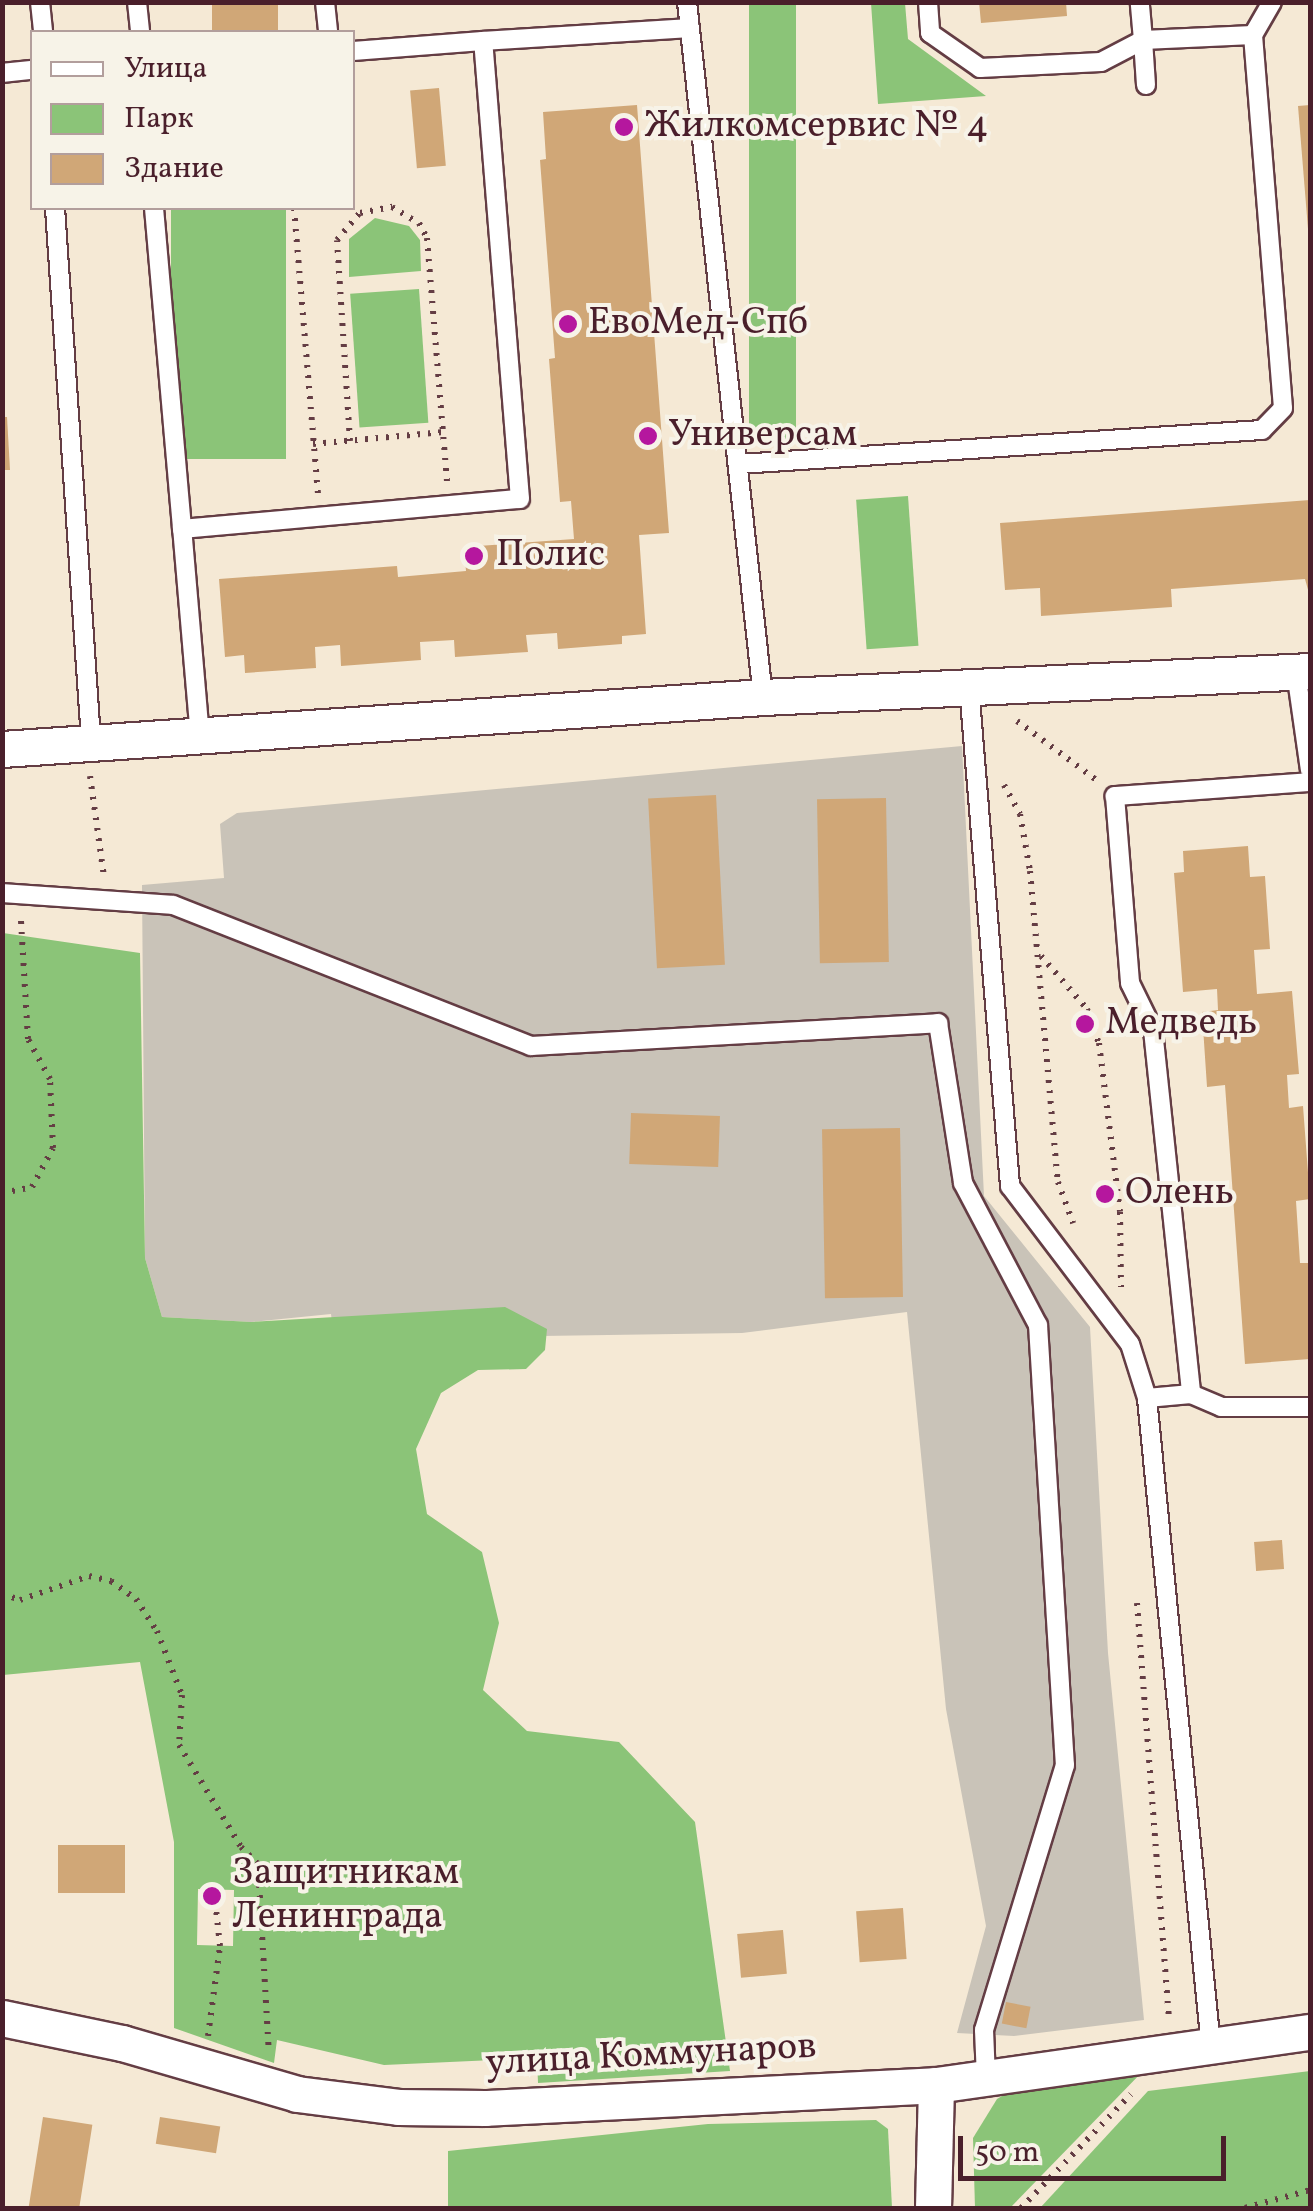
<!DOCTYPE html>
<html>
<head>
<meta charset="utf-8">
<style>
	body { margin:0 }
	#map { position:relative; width:1313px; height:2211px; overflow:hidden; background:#f5e9d5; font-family:Vollkorn,serif }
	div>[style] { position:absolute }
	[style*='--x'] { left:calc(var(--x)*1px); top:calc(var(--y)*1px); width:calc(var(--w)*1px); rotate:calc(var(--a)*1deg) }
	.industrial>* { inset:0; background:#c9c3b8 }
	.green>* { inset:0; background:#8bc478; transform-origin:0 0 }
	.building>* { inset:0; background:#d0a777; transform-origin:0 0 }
	.path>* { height:6px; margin-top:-3px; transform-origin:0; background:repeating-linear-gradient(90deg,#643d44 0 2.5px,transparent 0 10.5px) }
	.roads { filter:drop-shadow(2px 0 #643d44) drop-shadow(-2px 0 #643d44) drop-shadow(0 2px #643d44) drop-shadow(0 -2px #643d44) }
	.lane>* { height:18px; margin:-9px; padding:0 9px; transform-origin:9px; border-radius:9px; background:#fff }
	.street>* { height:35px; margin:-17.5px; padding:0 17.5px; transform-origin:17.5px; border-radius:17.5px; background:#fff }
	.dots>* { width:28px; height:28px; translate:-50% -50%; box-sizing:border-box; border:5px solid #f7f3e8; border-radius:50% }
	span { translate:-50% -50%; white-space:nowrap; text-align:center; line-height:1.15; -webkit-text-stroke:8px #f7f3e8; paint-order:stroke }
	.poi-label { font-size:38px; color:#4a1f2b }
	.left { translate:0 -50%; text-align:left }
	.street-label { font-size:38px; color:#4a1f2b }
	.frame { position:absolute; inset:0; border:5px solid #4a1f2b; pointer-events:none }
	.legend { position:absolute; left:30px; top:30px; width:325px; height:180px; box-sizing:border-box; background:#f7f3e8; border:2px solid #b29e9c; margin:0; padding:12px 18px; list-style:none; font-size:30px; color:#4a1f2b }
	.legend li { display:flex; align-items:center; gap:20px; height:50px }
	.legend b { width:50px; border:2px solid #b29e9c }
	.scale { position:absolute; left:958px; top:2136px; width:268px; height:45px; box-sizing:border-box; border:5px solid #4a1f2b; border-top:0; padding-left:12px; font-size:30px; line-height:35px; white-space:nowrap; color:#4a1f2b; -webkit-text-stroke:8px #f7f3e8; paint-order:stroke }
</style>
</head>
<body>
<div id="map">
	<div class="industrial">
		<div style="clip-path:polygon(962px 746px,984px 1196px,1090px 1327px,1108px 1653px,1144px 2020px,1014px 2036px,957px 2033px,986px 1926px,946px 1709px,907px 1312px,742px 1333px,334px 1339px,331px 1314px,251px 1322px,162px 1317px,145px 1258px,142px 885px,224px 878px,220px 824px,237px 813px)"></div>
	</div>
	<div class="green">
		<div style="left:749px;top:3px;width:47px;height:438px"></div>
		<div style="clip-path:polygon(871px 3px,905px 3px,908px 39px,986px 96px,878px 104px)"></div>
		<div style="left:171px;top:208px;width:115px;height:251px"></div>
		<div style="clip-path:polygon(375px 218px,409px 226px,420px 240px,421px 271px,349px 277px,349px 239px)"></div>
		<div style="left:419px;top:289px;width:134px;height:69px;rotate:86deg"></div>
		<div style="left:908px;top:496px;width:150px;height:52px;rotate:86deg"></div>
		<div style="clip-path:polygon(evenodd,3px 933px,140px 953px,145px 1258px,162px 1317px,251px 1322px,505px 1307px,547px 1329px,545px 1350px,526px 1369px,478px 1370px,441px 1393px,416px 1449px,427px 1514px,482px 1552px,499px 1623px,483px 1690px,527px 1731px,619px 1742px,695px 1822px,730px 2071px,538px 2083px,537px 2058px,384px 2065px,277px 2040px,274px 2063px,174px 2028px,174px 1842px,140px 1662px,3px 1675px,3px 933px,198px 1889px,234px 1890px,233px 1946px,197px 1945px,198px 1889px)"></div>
		<div style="clip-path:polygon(1145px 2069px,1010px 2208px,975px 2208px,973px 2138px,997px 2099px,1019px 2086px)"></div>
		<div style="clip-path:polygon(1310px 2071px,1310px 2208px,1040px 2208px,1148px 2091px)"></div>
		<div style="clip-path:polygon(876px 2120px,888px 2129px,892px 2208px,448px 2208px,448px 2151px,708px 2124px)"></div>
	</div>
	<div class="building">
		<div style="left:212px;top:2px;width:66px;height:30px"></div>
		<div style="clip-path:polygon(979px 2px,1066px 2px,1067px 16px,981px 23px)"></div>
		<div style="left:439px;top:88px;width:78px;height:29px;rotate:85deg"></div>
		<div style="clip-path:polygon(637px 105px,669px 533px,639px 535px,646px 634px,622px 636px,622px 644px,558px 649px,557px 633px,526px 635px,528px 652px,455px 657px,454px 640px,420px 642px,421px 660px,341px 666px,340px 645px,315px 647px,316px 668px,245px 673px,244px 655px,225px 657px,219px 579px,397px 566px,398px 577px,466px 571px,464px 547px,574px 539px,571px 501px,560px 502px,549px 359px,555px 358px,540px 160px,546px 159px,543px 112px)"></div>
		<div style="clip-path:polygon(1310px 105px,1310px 229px,1308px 229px,1298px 106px)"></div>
		<div style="clip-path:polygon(2px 417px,7px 417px,10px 470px,2px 470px)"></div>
		<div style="clip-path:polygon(1310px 500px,1310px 597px,1305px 579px,1171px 589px,1172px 607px,1041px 616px,1040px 588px,1005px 590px,1000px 523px)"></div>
		<div style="left:716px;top:795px;width:170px;height:68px;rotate:87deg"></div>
		<div style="left:886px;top:798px;width:164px;height:69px;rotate:89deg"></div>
		<div style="clip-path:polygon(1248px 846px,1250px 877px,1265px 876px,1270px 949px,1254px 950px,1257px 994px,1292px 991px,1299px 1074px,1287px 1075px,1289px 1108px,1303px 1106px,1310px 1199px,1296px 1201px,1300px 1263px,1310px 1263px,1310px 1359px,1245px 1364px,1225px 1085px,1207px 1087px,1202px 1012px,1218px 1010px,1217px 989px,1183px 992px,1174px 873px,1184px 872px,1183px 851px)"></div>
		<div style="left:631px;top:1113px;width:89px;height:51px;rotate:2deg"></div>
		<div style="left:900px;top:1128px;width:169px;height:78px;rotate:89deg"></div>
		<div style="left:1282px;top:1540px;width:29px;height:28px;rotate:86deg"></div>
		<div style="left:58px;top:1845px;width:67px;height:48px"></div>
		<div style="left:903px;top:1908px;width:51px;height:47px;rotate:86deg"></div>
		<div style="left:783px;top:1930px;width:44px;height:46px;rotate:85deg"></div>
		<div style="left:1006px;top:2002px;width:25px;height:22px;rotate:11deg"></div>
		<div style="left:43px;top:2117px;width:50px;height:92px;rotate:9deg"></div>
		<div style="left:160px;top:2117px;width:61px;height:27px;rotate:9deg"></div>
	</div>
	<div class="path">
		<div style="--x:294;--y:208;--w:288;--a:85.2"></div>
		<div style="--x:350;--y:441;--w:201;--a:-93.7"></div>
		<div style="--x:337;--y:240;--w:35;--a:-50"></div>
		<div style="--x:360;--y:213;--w:33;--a:-11"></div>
		<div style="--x:392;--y:207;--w:31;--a:31"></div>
		<div style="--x:419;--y:223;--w:17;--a:62"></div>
		<div style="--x:427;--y:238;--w:246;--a:85.3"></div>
		<div style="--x:313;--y:444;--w:131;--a:-5.3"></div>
		<div style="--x:1017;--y:721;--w:102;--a:36.6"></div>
		<div style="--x:90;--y:776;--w:102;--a:82.1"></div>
		<div style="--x:1004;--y:785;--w:33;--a:61"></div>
		<div style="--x:1020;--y:814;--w:58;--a:80"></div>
		<div style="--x:1030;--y:871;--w:312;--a:84.9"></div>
		<div style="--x:1058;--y:1182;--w:44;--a:69.9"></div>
		<div style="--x:1041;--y:956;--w:70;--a:49"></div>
		<div style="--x:1087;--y:1009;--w:36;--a:71"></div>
		<div style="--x:1099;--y:1043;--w:170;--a:82.9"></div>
		<div style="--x:1120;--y:1212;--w:75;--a:89.2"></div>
		<div style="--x:2;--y:1193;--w:31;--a:-11"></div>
		<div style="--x:32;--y:1187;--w:44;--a:-61.7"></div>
		<div style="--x:53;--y:1148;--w:69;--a:-92.5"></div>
		<div style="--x:50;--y:1079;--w:46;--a:-118.8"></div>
		<div style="--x:28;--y:1039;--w:119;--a:-93.4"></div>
		<div style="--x:2;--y:1262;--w:9;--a:90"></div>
		<div style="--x:2;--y:1594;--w:19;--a:18"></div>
		<div style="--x:20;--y:1600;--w:73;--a:-19.2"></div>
		<div style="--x:89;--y:1576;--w:23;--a:13"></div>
		<div style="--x:111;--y:1581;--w:31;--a:36"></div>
		<div style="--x:136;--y:1599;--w:38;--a:57"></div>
		<div style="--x:157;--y:1631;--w:69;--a:68.7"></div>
		<div style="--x:182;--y:1695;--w:50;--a:93.4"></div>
		<div style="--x:179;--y:1745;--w:119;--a:58.7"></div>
		<div style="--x:241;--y:1847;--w:24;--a:45"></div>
		<div style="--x:258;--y:1864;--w:188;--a:86.7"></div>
		<div style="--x:1137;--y:1603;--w:418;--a:85.6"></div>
		<div style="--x:208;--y:2036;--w:91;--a:-82.4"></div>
		<div style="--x:220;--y:1946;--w:46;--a:-96.2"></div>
		<div style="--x:1021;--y:2208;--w:158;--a:-46"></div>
		<div style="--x:1245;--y:2208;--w:67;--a:-15.5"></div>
	</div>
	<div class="roads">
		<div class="lane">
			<div style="--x:40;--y:2;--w:30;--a:84"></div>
			<div style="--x:137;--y:2;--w:30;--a:84"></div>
			<div style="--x:325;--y:2;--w:30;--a:84"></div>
			<div style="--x:687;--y:2;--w:699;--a:83.76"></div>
			<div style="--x:928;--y:2;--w:31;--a:86"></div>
			<div style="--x:930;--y:33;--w:61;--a:35"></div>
			<div style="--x:980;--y:68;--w:121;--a:-2.8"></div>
			<div style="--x:1101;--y:62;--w:47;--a:-27.6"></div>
			<div style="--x:1143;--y:40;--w:38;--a:-95"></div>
			<div style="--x:483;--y:41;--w:207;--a:-3.6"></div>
			<div style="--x:2;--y:73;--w:30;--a:-6"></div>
			<div style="--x:1146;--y:85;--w:45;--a:-93.8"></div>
			<div style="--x:1143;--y:40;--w:110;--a:-2.6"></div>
			<div style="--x:55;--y:208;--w:533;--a:86.13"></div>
			<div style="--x:154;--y:208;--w:322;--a:85"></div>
			<div style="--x:739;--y:464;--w:524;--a:-3.72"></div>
			<div style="--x:1262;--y:430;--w:30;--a:-46"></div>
			<div style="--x:1283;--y:408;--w:374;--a:-94.6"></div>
			<div style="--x:1253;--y:35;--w:38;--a:-60"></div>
			<div style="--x:1296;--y:672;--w:99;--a:81.9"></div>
			<div style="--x:969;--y:687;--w:501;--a:85.3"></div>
			<div style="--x:1010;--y:1186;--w:198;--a:52.8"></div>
			<div style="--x:1130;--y:1344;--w:57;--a:72.5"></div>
			<div style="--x:1147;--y:1398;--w:652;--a:84.37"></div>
			<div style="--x:200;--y:737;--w:209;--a:-94.9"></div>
			<div style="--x:182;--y:529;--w:339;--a:-5.1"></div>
			<div style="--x:520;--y:499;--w:459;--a:-94.6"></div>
			<div style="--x:483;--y:41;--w:131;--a:175.6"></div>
			<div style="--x:1310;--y:782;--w:196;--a:175.9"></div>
			<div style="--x:1115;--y:796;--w:188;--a:85.4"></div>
			<div style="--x:1130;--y:983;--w:52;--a:63.9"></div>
			<div style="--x:1153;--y:1030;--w:366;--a:84"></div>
			<div style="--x:1191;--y:1394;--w:33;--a:23"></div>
			<div style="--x:1221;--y:1407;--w:89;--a:0"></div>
			<div style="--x:2;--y:893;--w:171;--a:4"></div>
			<div style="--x:173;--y:905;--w:385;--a:21.5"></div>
			<div style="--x:531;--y:1046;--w:408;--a:-3.2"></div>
			<div style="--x:938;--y:1023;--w:162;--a:81.1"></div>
			<div style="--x:963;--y:1183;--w:161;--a:62.2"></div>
			<div style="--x:1038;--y:1325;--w:441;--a:86.5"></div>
			<div style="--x:1065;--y:1765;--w:277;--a:107"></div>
			<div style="--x:984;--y:2030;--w:48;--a:87.6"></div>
			<div style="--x:1147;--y:1398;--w:44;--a:-5.2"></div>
		</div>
		<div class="street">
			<div style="--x:2;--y:749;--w:763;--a:-3.91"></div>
			<div style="--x:763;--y:697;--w:548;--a:-2.72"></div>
			<div style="--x:2;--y:2018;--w:123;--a:11.8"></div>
			<div style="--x:122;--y:2043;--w:182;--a:16.2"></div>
			<div style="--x:297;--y:2094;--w:102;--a:7.3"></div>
			<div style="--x:398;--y:2107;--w:87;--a:0.7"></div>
			<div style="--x:485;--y:2108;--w:452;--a:-2.9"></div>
			<div style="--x:936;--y:2085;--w:378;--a:-8.1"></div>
			<div style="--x:933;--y:2208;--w:123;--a:-88.6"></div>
		</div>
	</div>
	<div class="dots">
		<div style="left:624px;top:127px;background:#b5179e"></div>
		<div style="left:568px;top:324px;background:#b5179e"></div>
		<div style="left:648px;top:436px;background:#b5179e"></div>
		<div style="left:474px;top:556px;background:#b5179e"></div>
		<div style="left:1085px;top:1024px;background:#b5179e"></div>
		<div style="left:1105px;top:1194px;background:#b5179e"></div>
		<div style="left:212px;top:1896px;background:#b5179e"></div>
	</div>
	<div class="poi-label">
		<span class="left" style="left:644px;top:127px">Жилкомсервис № 4</span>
		<span class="left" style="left:588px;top:324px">ЕвоМед-Спб</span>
		<span class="left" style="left:668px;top:436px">Универсам</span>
		<span class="left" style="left:496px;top:556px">Полис</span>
		<span class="left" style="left:1105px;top:1024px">Медведь</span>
		<span class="left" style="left:1125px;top:1194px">Олень</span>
		<span class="left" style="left:232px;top:1896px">Защитникам<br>Ленинграда</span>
	</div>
	<div class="street-label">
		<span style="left:651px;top:2056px;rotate:-3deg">улица Коммунаров</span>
	</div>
	<div class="frame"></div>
	<ul class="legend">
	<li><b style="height:12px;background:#fff"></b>Улица</li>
	<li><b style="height:28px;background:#8bc478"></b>Парк</li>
	<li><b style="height:28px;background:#d0a777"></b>Здание</li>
	</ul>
	<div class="scale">50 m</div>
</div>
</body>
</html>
